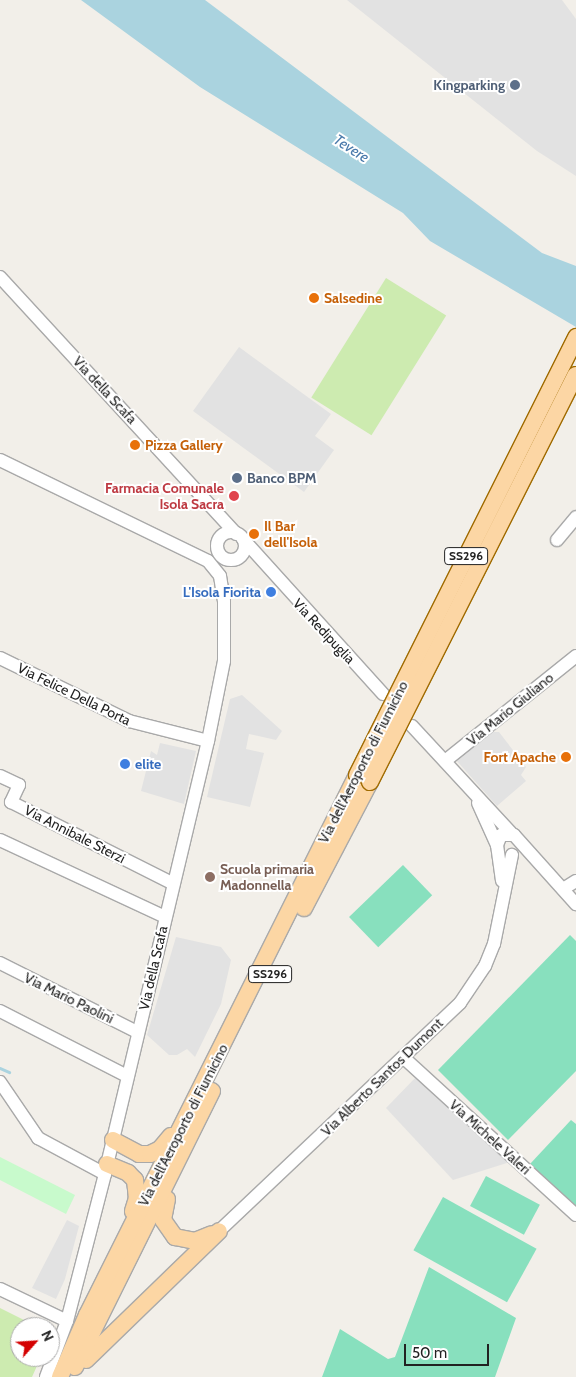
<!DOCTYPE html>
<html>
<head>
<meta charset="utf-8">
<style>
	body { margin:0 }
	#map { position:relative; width:576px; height:1377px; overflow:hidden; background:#f2efe9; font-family:Cabin,sans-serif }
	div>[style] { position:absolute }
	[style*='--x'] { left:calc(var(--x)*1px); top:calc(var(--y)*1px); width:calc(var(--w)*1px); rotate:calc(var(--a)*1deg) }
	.grass>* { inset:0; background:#cdebb0; transform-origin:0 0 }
	.park>* { inset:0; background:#c8facc }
	.pitch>* { inset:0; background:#88e0be; transform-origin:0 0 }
	.parking>* { inset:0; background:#e2e2e2 }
	.water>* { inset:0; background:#aad3df }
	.stream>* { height:3px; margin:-1.5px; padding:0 1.5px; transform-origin:1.5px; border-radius:1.5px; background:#aad3df }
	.roads { filter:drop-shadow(1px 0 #a9a9a9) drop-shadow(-1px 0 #a9a9a9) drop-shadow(0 1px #a9a9a9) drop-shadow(0 -1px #a9a9a9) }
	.minor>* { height:12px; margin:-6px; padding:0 6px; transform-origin:6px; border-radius:6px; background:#fff }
	.minor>.ring { margin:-6px; padding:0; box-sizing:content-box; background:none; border:12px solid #fff; border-radius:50% }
	.major>* { height:16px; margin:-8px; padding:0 8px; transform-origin:8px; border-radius:8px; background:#fcd6a4 }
	.bridges { filter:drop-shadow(1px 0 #a06b00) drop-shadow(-1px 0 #a06b00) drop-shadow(0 1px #a06b00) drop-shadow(0 -1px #a06b00) }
	.major-bridge>* { height:16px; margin:-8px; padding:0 8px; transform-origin:8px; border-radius:8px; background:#fcd6a4 }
	.dots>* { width:14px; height:14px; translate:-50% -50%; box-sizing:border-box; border:2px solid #fff; border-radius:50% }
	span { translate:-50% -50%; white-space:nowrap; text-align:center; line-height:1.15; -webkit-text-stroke:4px #fff; paint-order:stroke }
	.shield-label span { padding:1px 4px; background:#fff; border:1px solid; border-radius:4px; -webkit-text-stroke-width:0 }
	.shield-label { font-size:12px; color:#222; font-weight:700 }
	.service-label { font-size:14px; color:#4e5e75; font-weight:700 }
	.right { translate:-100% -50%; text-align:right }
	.left { translate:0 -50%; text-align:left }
	.food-label { font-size:14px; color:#c56008; font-weight:700 }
	.street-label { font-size:14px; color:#222 }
	.health-label { font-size:14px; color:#be3a42; font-weight:700 }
	.shop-label { font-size:14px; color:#366cbe; font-weight:700 }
	.education-label { font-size:14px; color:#785e54; font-weight:700 }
	.water-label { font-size:15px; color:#4a7aab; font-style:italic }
	.north { position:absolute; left:10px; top:1317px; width:50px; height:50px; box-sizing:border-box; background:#fff; border:1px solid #a7a7a7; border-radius:50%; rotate:64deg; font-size:14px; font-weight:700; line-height:20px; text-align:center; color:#222 }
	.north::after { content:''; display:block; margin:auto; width:18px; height:22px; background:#d40000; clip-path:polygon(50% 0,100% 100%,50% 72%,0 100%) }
	.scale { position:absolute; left:404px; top:1344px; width:85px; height:22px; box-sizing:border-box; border:2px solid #222; border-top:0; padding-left:6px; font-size:15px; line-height:18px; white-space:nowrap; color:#222; -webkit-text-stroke:4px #fff; paint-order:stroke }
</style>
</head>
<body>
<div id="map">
	<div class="grass">
		<div style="left:386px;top:278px;width:71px;height:141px;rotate:32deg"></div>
		<div style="clip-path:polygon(0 1308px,38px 1327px,20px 1327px,20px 1357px,41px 1357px,32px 1377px,0 1377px)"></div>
	</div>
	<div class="park">
		<div style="clip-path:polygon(0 1157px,75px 1195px,66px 1214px,0 1180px)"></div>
	</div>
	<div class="pitch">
		<div style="left:403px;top:865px;width:42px;height:75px;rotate:46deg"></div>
		<div style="clip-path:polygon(570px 935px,576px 941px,576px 1071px,508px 1140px,438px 1070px)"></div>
		<div style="clip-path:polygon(571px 1120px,576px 1124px,576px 1207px,530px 1164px)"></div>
		<div style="left:486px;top:1176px;width:61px;height:34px;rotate:28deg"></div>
		<div style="left:443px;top:1197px;width:107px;height:61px;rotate:29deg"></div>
		<div style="clip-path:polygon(429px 1267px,516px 1318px,495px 1377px,322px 1377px,340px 1329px,388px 1359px,395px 1357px)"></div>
	</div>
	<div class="parking">
		<div style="clip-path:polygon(347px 0,562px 0,576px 19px,576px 176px,537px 151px)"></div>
		<div style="clip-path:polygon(239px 347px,331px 414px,315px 436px,334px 450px,304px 492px,193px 411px)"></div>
		<div style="clip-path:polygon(242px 695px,282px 731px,276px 740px,249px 734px,246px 749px,264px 753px,250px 807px,207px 797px,230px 699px)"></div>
		<div style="clip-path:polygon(489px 732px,499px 732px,526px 767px,521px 775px,526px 781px,497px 806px,456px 760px)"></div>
		<div style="clip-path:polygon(160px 743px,196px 751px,184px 804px,141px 791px,151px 751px,157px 755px)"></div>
		<div style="clip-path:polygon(176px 937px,221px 947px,231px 960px,221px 1004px,195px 1057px,187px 1049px,177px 1055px,169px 1055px,147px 1035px)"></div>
		<div style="clip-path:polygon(418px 1075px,510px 1162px,453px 1180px,386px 1108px)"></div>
		<div style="clip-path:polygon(67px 1220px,79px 1226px,65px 1279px,56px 1299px,32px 1288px)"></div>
	</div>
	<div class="water">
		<div style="clip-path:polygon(81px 0,205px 0,542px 253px,576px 266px,576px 327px,430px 241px,403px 213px,200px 87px)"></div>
	</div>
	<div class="stream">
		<div style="--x:0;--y:1068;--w:10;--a:24"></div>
	</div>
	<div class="roads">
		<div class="minor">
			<div style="--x:0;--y:277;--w:349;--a:47.4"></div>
			<div style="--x:0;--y:460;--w:231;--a:25.9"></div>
			<div style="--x:208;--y:561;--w:19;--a:51"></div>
			<div style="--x:220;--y:576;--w:25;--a:81"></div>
			<div style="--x:224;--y:601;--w:60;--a:90"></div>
			<div style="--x:224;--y:661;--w:82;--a:101.3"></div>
			<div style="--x:208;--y:741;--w:445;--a:103.4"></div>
			<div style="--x:105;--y:1174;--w:152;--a:104.5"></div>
			<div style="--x:67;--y:1321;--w:60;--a:110.6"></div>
			<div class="ring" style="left:217px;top:532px;width:16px;height:16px"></div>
			<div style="--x:243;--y:539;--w:209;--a:47.9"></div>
			<div style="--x:557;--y:540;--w:30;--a:-50"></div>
			<div style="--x:0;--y:658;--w:144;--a:26"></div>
			<div style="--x:129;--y:721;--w:81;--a:14.2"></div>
			<div style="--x:412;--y:726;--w:146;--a:47.2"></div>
			<div style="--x:445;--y:761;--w:168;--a:-38.7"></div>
			<div style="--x:0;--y:776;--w:21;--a:25"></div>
			<div style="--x:19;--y:785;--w:19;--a:115"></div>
			<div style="--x:11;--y:802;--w:182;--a:26.7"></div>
			<div style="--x:478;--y:803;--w:46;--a:65.7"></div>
			<div style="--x:497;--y:845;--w:36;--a:82"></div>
			<div style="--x:0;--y:840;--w:182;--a:25"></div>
			<div style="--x:497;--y:845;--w:11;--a:-68"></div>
			<div style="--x:501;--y:835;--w:13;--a:0"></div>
			<div style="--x:514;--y:835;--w:93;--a:48.1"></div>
			<div style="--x:563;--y:889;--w:15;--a:-32"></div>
			<div style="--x:0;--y:963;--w:153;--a:26.7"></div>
			<div style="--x:0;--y:1011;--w:143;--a:27.1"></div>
			<div style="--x:404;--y:1058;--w:233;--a:42.4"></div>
			<div style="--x:0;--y:1082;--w:68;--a:55.8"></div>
			<div style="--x:38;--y:1138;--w:76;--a:28.2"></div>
			<div style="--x:219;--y:1231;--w:332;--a:-43.4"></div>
			<div style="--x:460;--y:1003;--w:45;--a:-56"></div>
			<div style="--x:485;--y:966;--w:24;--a:-68"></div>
			<div style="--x:494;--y:944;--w:91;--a:-78.6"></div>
			<div style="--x:0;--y:1289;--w:74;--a:25.5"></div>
		</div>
		<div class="major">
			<div style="--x:304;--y:908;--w:142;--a:-62.4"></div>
			<div style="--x:113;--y:1140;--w:30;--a:28"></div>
			<div style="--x:139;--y:1154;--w:11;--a:0"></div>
			<div style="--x:150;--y:1154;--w:11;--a:-27"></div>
			<div style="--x:160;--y:1149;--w:17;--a:-50"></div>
			<div style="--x:107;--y:1164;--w:23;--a:23"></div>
			<div style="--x:128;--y:1173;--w:10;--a:45"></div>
			<div style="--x:135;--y:1180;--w:18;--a:84"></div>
			<div style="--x:137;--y:1198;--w:14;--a:107"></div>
			<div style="--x:167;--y:1199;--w:21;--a:101"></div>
			<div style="--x:163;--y:1220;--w:21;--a:55"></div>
			<div style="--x:175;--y:1237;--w:20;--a:11"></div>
			<div style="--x:195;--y:1241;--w:18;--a:-22"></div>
			<div style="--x:86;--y:1360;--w:185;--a:-44.1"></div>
			<div style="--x:75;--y:1367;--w:308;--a:-63.6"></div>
			<div style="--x:60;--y:1377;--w:68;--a:-66.5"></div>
			<div style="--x:87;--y:1315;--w:604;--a:-63.43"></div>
		</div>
	</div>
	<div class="bridges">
		<div class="major-bridge">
			<div style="--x:357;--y:775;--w:490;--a:-63.4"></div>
			<div style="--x:370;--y:782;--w:456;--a:-63.2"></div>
		</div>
	</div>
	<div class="dots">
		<div style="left:515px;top:85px;background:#5c6f8a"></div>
		<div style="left:314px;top:298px;background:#e8710a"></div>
		<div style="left:135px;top:445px;background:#e8710a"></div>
		<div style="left:237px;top:478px;background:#5c6f8a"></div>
		<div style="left:234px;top:496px;background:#e0444e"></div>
		<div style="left:254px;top:534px;background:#e8710a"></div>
		<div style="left:271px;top:592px;background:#3f7fe0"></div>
		<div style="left:566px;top:757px;background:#e8710a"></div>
		<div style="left:125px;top:764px;background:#3f7fe0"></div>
		<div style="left:210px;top:877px;background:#8d6e63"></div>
	</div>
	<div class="shield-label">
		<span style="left:466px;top:556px">SS296</span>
		<span style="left:270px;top:974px">SS296</span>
	</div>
	<div class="service-label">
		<span class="right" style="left:505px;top:85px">Kingparking</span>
		<span class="left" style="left:247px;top:478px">Banco BPM</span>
	</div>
	<div class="food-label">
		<span class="left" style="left:324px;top:298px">Salsedine</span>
		<span class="left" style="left:145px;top:445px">Pizza Gallery</span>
		<span class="left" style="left:264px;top:534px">Il Bar<br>dell'Isola</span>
		<span class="right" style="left:556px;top:757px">Fort Apache</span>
	</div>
	<div class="street-label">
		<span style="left:105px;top:390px;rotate:47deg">Via della Scafa</span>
		<span style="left:324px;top:631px;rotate:47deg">Via Redipuglia</span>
		<span style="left:74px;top:694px;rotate:26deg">Via Felice Della Porta</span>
		<span style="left:510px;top:709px;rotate:-39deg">Via Mario Giuliano</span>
		<span style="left:363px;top:762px;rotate:-63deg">Via dell'Aeroporto di Fiumicino</span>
		<span style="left:75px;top:834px;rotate:27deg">Via Annibale Sterzi</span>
		<span style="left:153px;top:968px;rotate:-77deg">Via della Scafa</span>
		<span style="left:69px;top:998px;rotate:26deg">Via Mario Paolini</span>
		<span style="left:382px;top:1077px;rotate:-44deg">Via Alberto Santos Dumont</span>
		<span style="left:183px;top:1125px;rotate:-63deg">Via dell'Aeroporto di Fiumicino</span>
		<span style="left:490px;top:1137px;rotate:42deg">Via Michele Valeri</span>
	</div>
	<div class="health-label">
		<span class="right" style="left:224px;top:496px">Farmacia Comunale<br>Isola Sacra</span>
	</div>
	<div class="shop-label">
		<span class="right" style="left:261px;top:592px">L'Isola Fiorita</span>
		<span class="left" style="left:135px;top:764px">elite</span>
	</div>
	<div class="education-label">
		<span class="left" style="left:220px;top:877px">Scuola primaria<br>Madonnella</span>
	</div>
	<div class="water-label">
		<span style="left:351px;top:149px;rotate:33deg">Tevere</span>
	</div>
	<div class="north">N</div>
	<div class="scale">50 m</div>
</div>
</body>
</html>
